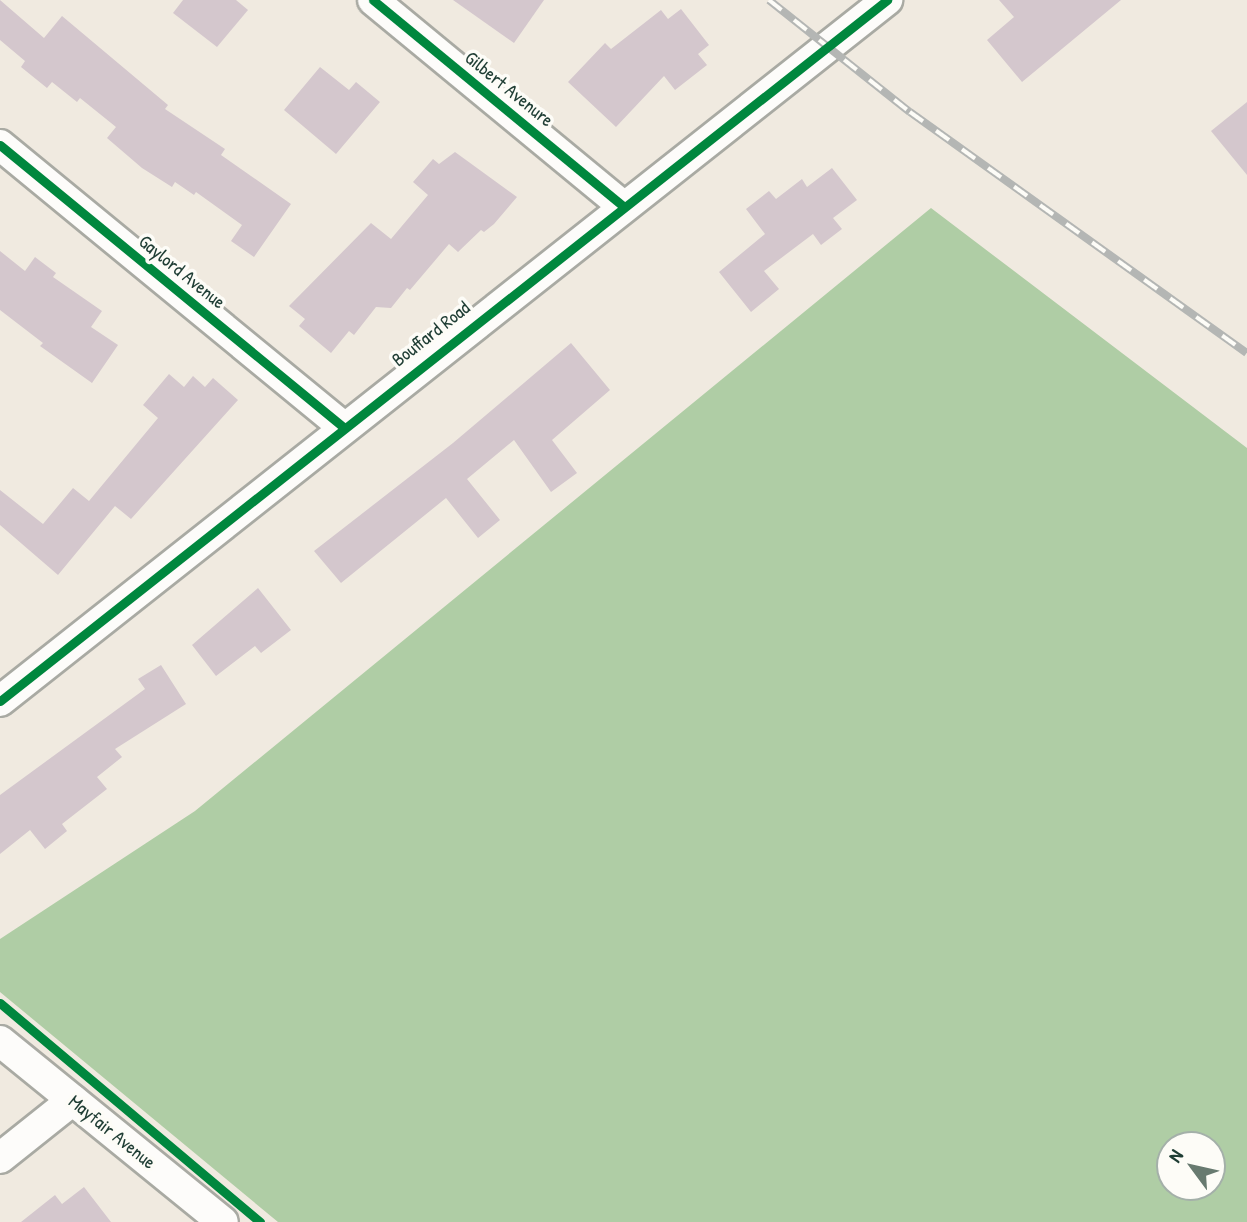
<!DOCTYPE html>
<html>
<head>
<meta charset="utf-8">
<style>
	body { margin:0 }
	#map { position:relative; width:1247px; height:1222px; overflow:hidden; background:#f0eae0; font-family:"Patrick Hand",sans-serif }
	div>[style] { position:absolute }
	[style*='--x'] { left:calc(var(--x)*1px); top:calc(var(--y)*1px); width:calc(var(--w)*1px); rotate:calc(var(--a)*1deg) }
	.forest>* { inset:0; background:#afcda5 }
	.building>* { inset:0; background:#d4c7cd }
	.roads { filter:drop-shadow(2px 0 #a9aaa3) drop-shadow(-2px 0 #a9aaa3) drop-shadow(0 2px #a9aaa3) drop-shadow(0 -2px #a9aaa3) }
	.minor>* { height:30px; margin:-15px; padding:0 15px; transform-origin:15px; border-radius:15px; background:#fdfcfa }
	.rail>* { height:8px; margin-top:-4px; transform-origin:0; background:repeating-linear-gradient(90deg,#fdfcf7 0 16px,#b4b6b4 0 32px); box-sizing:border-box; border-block:2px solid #b4b6b4 }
	.cycleway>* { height:9px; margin:-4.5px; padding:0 4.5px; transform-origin:4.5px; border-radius:4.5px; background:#00873e }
	span { translate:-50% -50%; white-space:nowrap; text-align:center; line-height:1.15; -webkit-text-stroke:7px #fdfcf7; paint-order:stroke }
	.street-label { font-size:19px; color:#1f3d34 }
	.north { position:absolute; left:1156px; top:1131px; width:70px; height:70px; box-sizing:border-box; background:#fdfcf7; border:2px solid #a4b0a9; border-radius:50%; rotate:303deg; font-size:19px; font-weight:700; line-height:28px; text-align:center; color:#1f3d34 }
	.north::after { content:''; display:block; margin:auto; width:24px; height:32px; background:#687a70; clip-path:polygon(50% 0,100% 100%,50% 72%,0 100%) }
</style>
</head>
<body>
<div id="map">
	<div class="forest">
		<div style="clip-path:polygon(evenodd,931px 208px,1247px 448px,1247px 1222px,278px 1222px,0 992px,0 939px,195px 811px,931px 208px,1170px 1145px,1212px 1145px,1212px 1187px,1170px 1187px,1170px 1145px)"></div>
	</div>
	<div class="building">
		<div style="clip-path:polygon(0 0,44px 38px,62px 16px,168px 105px,165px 109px,225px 149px,221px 155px,291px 204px,254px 257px,231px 241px,242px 225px,196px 192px,194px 195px,175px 182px,172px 187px,142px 168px,107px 138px,116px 127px,80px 98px,77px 102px,52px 82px,47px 88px,21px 67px,25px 61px,0 40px)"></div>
		<div style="clip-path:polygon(183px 0,236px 0,248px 10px,217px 47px,173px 13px)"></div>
		<div style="clip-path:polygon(453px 0,544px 0,514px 43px)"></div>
		<div style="clip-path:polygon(999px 0,1121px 0,1022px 82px,987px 40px,1014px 17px)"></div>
		<div style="clip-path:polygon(681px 9px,709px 45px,698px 54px,707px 65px,675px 90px,664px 76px,616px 127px,568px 82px,605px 43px,611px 49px,661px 10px,668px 19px)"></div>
		<div style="clip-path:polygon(320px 67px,349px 90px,356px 82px,380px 102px,336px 154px,284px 110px)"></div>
		<div style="clip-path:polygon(1247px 102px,1247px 175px,1211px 131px)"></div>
		<div style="clip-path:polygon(455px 152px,517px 197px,494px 224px,484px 232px,481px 230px,458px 252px,449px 244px,410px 290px,407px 288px,391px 308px,376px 307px,354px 335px,349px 331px,331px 353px,299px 326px,305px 319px,289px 306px,371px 223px,391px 239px,428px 195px,413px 182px,433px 159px,439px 164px)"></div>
		<div style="clip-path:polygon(832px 168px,857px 200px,833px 218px,842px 229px,821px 245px,813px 234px,764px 271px,779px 289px,751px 312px,719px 272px,765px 234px,746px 209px,769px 191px,776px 199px,802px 179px,807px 187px)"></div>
		<div style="clip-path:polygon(0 251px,25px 271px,35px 257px,56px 273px,53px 277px,102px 311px,91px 327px,118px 345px,92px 383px,40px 346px,43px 343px,0 310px)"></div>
		<div style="clip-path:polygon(571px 343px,610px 390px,552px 440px,577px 473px,551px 492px,514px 440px,467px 479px,500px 520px,478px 538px,446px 498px,341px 583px,314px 551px,453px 443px)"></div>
		<div style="clip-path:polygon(169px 374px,184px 387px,193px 376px,205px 387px,213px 378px,238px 400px,131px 519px,115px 506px,58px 575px,0 525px,0 490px,43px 524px,73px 488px,89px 501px,158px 418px,143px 405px)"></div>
		<div style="clip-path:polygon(258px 588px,291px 630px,261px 653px,255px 646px,216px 676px,192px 645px)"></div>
		<div style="clip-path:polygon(161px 665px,186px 704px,115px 749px,122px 757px,97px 777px,107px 789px,62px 824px,67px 831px,45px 849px,30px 830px,0 854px,0 795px,145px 689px,138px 679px)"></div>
		<div style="clip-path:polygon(84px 1187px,111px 1222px,21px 1222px,55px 1195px,62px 1204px)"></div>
	</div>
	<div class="roads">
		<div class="minor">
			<div style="--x:373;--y:0;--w:323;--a:39.5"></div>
			<div style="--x:0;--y:145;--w:443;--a:39.4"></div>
			<div style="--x:0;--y:701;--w:1131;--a:-38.32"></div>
			<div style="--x:0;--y:1041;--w:287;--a:39.1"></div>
			<div style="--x:0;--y:1158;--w:93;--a:-38.5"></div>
		</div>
	</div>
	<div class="rail">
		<div style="--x:769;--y:0;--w:180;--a:38.5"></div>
		<div style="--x:910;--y:112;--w:414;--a:35.6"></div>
	</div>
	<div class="cycleway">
		<div style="--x:373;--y:0;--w:323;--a:39.5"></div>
		<div style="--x:0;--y:145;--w:443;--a:39.4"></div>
		<div style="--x:0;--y:701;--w:1131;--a:-38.32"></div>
		<div style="--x:0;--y:1003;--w:340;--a:40.1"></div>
	</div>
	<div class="street-label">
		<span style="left:509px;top:89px;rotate:39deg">Gilbert Avenure</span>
		<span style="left:182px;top:272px;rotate:39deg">Gaylord Avenue</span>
		<span style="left:431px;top:334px;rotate:-38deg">Bouffard Road</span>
		<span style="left:112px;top:1132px;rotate:39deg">Mayfair Avenue</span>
	</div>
	<div class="north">N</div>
</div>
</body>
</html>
